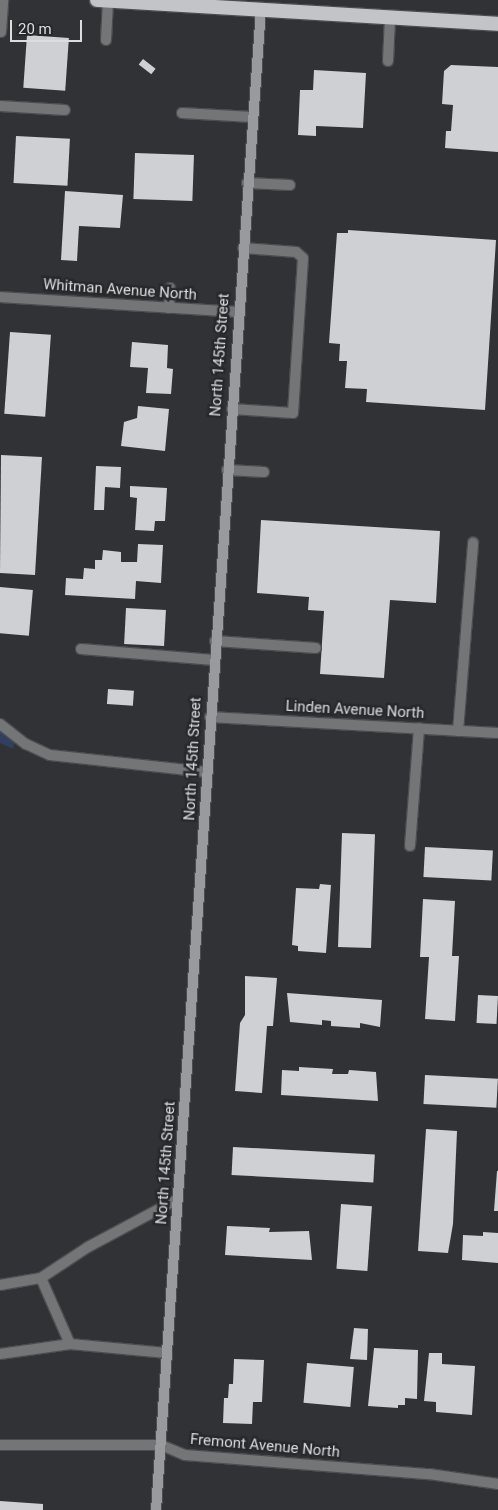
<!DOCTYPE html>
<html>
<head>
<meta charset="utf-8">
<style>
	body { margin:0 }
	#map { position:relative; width:498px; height:1510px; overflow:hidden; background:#303235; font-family:Roboto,sans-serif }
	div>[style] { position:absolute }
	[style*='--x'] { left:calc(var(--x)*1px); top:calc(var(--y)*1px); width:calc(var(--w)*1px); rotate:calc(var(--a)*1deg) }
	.green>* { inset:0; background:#303f5f }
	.building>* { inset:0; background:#ced0d4; transform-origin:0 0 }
	.roads { filter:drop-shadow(1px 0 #4c4d50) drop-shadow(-1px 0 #4c4d50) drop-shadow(0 1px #4c4d50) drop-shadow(0 -1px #4c4d50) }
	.service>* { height:10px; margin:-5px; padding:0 5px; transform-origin:5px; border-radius:5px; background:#747576 }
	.minor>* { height:10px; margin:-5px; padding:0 5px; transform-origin:5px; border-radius:5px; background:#747576 }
	.tertiary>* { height:10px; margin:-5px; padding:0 5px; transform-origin:5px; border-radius:5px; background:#747576 }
	.secondary>* { height:10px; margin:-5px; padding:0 5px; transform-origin:5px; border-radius:5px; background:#999a9d }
	.trunk>* { height:14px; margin:-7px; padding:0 7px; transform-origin:7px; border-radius:7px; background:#c2c4c8 }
	span { translate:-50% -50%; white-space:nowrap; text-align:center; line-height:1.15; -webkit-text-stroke:5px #27282b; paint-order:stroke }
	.street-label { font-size:15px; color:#dcdddf }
	.scale { position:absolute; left:10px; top:20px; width:72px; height:22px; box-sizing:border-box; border:2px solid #dcdddf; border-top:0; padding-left:6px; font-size:15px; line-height:18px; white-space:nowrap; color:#dcdddf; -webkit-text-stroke:4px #27282b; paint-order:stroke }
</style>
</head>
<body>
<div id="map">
	<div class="green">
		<div style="clip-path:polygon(0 727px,16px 737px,13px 749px,0 743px)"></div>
	</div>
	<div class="building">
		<div style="left:27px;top:35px;width:42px;height:53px;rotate:4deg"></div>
		<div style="left:143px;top:59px;width:16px;height:7px;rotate:38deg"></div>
		<div style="clip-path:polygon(451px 65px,498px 67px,498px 152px,445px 148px,446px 131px,451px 131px,453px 105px,442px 104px,444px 71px)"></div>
		<div style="clip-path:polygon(314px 70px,366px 73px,363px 128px,316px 126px,316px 136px,298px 135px,300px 90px,313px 90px)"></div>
		<div style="left:16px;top:136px;width:54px;height:47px;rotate:3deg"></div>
		<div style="left:135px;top:153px;width:59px;height:46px;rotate:2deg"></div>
		<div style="clip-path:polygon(65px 191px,123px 195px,120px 228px,79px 226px,77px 261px,61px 260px)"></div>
		<div style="clip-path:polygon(348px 230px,496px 240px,485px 410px,366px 402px,367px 389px,345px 388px,347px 361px,339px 361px,340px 344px,329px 343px,337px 233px,348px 233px)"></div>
		<div style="left:10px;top:332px;width:41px;height:82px;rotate:4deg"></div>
		<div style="clip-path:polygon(132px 342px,168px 345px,167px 368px,173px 369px,171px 394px,146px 393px,148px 368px,130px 367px)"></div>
		<div style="clip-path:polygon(138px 406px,169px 409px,165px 451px,121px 446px,124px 422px,137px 418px)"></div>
		<div style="clip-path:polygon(1px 455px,42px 457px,35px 575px,0 573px)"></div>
		<div style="clip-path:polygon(96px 466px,121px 467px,120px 488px,105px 487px,104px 510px,94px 510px)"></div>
		<div style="clip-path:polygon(130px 486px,167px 488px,165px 521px,155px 521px,154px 531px,135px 530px,137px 498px,130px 497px)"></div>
		<div style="clip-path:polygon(261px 520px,440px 531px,436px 603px,390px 600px,384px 678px,320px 674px,324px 611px,308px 610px,309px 597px,257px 593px)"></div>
		<div style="clip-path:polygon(138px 544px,163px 545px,161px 583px,136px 581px,135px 599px,65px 595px,66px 578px,83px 579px,84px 568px,95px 569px,95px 560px,102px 560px,103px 550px,121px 552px,121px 562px,137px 562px)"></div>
		<div style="left:0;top:587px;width:33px;height:46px;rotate:5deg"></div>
		<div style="left:126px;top:608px;width:40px;height:36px;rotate:3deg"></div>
		<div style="left:108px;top:689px;width:26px;height:15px;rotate:4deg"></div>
		<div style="left:342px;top:833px;width:33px;height:114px;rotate:2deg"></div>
		<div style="left:425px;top:847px;width:68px;height:30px;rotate:3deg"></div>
		<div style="clip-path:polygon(320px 884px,331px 885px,326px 953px,298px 951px,298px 946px,292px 945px,296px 888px,319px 889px)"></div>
		<div style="clip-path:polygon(423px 899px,455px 901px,452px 956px,459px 956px,455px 1021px,425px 1019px,429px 957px,420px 957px)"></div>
		<div style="clip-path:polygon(245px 976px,277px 978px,273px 1026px,267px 1026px,262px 1093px,235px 1091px,240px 1023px,245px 1015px)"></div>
		<div style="clip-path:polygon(287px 993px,382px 1000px,380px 1027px,360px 1023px,360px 1028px,331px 1026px,331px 1021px,322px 1020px,322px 1025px,290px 1022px)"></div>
		<div style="left:478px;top:995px;width:20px;height:28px;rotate:3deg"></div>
		<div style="clip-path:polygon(299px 1067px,333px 1069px,332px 1074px,348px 1074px,349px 1070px,376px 1072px,378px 1101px,281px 1095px,282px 1070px,299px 1071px)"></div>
		<div style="left:425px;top:1075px;width:73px;height:29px;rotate:3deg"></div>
		<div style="clip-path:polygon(426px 1129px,457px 1131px,453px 1224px,448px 1253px,418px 1251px)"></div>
		<div style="left:233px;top:1147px;width:142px;height:28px;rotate:3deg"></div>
		<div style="clip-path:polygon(497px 1171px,498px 1171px,498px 1211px,494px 1211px)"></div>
		<div style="left:341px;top:1204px;width:31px;height:65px;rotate:4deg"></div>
		<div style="clip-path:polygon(227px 1226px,270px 1228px,269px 1232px,309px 1231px,312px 1260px,225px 1255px)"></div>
		<div style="clip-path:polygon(483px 1232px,498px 1233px,498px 1263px,462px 1260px,463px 1235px,483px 1236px)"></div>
		<div style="clip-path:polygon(354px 1328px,368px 1329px,367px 1360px,350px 1359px)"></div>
		<div style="clip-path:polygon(374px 1348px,418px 1350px,417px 1399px,405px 1398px,405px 1405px,398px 1405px,398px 1408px,368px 1406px)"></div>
		<div style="clip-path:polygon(429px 1353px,442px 1353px,442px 1364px,475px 1366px,472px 1415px,436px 1412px,436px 1402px,424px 1401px)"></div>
		<div style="clip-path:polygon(234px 1359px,264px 1360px,262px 1402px,253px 1402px,252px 1424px,223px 1423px,224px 1398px,228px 1398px,229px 1384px,233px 1384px)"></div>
		<div style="left:307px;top:1363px;width:47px;height:40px;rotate:5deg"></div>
		<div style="clip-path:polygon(0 1501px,43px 1504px,43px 1510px,0 1510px)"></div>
	</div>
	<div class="roads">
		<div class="service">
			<div style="--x:1;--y:32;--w:32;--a:-86"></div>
			<div style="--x:106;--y:40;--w:39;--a:-87"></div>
			<div style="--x:388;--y:61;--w:43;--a:-87.3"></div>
			<div style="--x:0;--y:106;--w:65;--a:3.5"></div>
			<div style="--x:182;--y:113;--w:70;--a:3.3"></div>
			<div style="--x:247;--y:183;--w:43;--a:2.7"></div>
			<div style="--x:169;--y:308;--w:20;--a:-87"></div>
			<div style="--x:232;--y:409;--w:61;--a:3.8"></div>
			<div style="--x:293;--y:413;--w:155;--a:-86.3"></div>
			<div style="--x:303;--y:258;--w:9;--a:-139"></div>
			<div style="--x:296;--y:252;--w:53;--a:-175.7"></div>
			<div style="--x:227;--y:470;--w:37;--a:3"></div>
			<div style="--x:215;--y:641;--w:101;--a:4"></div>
			<div style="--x:81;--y:649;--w:133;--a:4.7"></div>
			<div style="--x:0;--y:724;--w:33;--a:38"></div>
			<div style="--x:26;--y:744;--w:26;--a:25"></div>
			<div style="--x:50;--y:755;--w:157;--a:6.2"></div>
			<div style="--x:458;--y:731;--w:189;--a:-85.4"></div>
			<div style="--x:410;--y:846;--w:118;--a:-85.6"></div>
			<div style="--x:41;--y:1278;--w:56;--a:-33.4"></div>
			<div style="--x:88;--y:1247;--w:102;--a:-28.1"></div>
			<div style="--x:0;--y:1285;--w:42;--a:-9.7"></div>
			<div style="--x:41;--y:1278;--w:72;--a:66.3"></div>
			<div style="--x:0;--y:1354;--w:71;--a:-8.1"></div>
			<div style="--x:70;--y:1344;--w:97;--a:5.3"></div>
		</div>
		<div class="minor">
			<div style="--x:0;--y:297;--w:238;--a:3.6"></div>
			<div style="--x:0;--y:1445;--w:161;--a:0"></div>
			<div style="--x:161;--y:1445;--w:26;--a:23"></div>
			<div style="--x:185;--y:1455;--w:245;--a:4.5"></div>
			<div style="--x:429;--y:1474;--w:70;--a:8.2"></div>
		</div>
		<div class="tertiary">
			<div style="--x:210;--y:717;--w:288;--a:3.2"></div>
		</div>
		<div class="secondary">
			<div style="--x:156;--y:1510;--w:1505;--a:-86"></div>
		</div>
		<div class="trunk">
			<div style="--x:97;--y:0;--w:402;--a:3.4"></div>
		</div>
	</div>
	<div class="street-label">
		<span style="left:120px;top:290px;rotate:4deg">Whitman Avenue North</span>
		<span style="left:220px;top:355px;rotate:-86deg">North 145th Street</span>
		<span style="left:355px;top:710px;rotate:3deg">Linden Avenue North</span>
		<span style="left:193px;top:759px;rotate:-87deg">North 145th Street</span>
		<span style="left:166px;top:1163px;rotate:-86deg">North 145th Street</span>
		<span style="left:265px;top:1446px;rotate:5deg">Fremont Avenue North</span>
	</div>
	<div class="scale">20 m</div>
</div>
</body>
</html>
